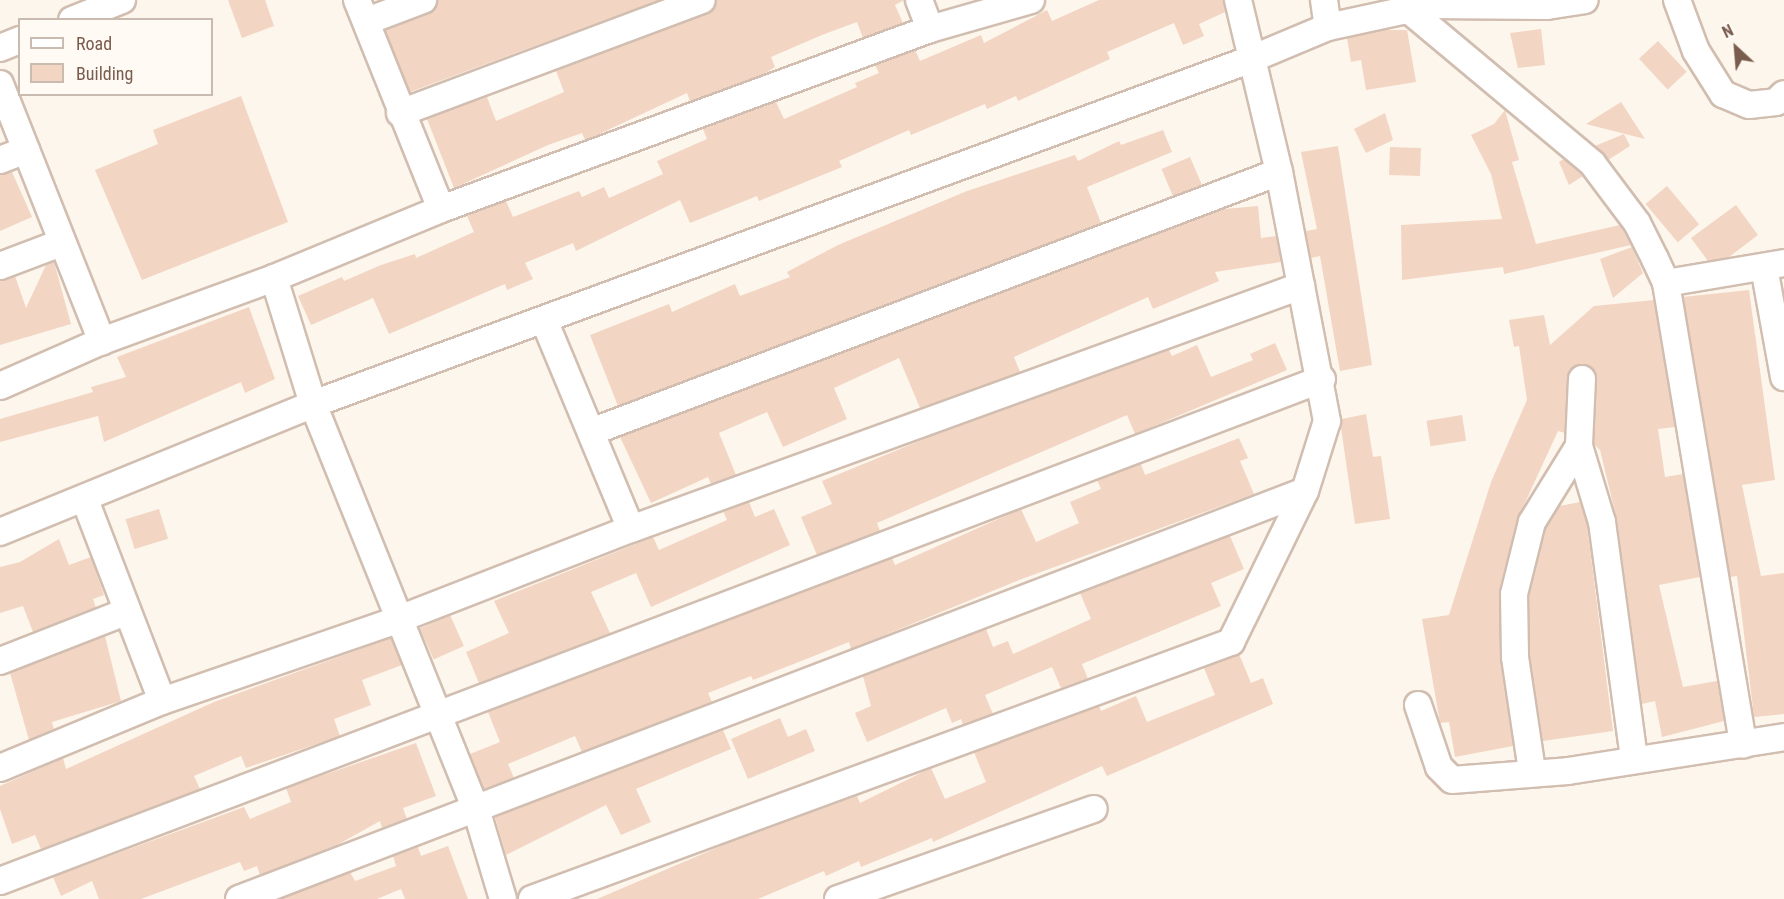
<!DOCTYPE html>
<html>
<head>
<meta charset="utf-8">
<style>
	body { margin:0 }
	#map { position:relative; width:1784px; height:899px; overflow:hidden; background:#fdf6ec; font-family:"Roboto Condensed",sans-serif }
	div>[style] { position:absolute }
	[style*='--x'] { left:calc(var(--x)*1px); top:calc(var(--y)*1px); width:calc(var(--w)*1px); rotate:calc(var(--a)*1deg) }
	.building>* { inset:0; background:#f3d5c3; transform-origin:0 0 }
	.roads { filter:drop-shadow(2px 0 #d1beb0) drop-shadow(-2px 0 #d1beb0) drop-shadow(0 2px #d1beb0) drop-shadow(0 -2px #d1beb0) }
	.street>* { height:26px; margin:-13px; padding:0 13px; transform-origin:13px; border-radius:13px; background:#fff }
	span { translate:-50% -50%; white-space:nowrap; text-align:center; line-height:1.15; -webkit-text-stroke:6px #fffaf3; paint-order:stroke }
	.legend { position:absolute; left:18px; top:18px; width:195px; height:78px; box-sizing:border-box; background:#fffaf3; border:2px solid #cabbb1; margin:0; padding:8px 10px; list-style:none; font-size:18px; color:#7a5c4d }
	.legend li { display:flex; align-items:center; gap:12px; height:30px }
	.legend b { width:30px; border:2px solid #cabbb1 }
	.north { position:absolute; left:1706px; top:18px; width:60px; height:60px; -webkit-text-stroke:4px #fffaf3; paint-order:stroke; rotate:334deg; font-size:16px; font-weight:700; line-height:24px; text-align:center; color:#7a5c4d }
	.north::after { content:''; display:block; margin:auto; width:21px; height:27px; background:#7a5c4d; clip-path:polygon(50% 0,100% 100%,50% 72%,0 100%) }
</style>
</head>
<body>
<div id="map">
	<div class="building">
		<div style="clip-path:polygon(228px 0,265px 0,274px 26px,242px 38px)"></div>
		<div style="clip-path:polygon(438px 0,659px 0,410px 92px,385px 30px,429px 14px)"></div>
		<div style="clip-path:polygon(717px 0,904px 0,895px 5px,903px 23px,863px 38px,857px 22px,822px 35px,771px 57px,775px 67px,764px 74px,690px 101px,687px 93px,595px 136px,585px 140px,582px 133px,548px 145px,454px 188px,427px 119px,487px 97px,496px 121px,564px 92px,556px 71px,707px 14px)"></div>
		<div style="clip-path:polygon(1099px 0,1223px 0,1225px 12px,1199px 24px,1204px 36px,1183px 45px,1174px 23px,1107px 52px,1110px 59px,1018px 101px,1016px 96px,987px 109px,985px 104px,911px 135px,909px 130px,839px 161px,842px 167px,759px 201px,757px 196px,690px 223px,680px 200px,576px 251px,573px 243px,525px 263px,533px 279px,507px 290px,505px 284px,389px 334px,373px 298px,311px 325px,298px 296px,342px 277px,344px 281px,381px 265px,415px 254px,416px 258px,474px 232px,467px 216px,506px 201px,513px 217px,579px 191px,582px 197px,604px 187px,609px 198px,663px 174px,657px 161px,707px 139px,703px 129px,776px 102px,784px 119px,857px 87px,855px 83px,879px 73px,875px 65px,915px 50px,920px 61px,981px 35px,984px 43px,1047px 10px,1052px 21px)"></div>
		<div style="clip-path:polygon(1541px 29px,1545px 65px,1518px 68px,1510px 33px)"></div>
		<div style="clip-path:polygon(1385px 30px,1407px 30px,1416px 82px,1366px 90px,1361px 60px,1351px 62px,1347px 38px)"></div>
		<div style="left:1658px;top:41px;width:42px;height:26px;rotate:47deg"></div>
		<div style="clip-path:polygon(241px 96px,288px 222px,142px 280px,95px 170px,158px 144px,153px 130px)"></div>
		<div style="clip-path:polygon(1621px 102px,1645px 139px,1586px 124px)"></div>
		<div style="clip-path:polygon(1505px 110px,1519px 160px,1512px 162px,1536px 244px,1620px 225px,1631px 245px,1504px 274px,1503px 267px,1402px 280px,1401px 225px,1502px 219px,1491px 174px,1471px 135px,1494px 124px)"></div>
		<div style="clip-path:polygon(1385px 113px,1393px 140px,1366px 153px,1354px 129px)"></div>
		<div style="clip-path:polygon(1163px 130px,1172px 152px,1087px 187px,1101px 223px,618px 406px,590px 335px,669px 304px,672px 312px,735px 284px,740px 296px,790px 277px,787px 272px,838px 245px,967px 191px,1075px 155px,1078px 161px,1119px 141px,1121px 145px)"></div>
		<div style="clip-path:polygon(1624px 134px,1630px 146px,1608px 160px,1595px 146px)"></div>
		<div style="clip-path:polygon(1338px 146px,1372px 365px,1340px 371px,1320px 256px,1311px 258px,1306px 231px,1317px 229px,1301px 152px)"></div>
		<div style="left:1390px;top:147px;width:31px;height:28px;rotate:2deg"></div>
		<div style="left:1190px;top:157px;width:30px;height:31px;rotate:67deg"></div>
		<div style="clip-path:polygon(1564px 159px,1583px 176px,1569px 185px,1559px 162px)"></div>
		<div style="clip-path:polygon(12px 172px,32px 217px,0 231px,0 175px)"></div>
		<div style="left:1667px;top:186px;width:50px;height:28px;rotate:50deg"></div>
		<div style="clip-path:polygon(1736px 205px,1758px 235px,1729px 257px,1708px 261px,1691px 238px)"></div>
		<div style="clip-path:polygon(1258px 206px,1261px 238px,1276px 236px,1281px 262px,1215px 272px,1219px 281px,1153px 309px,1148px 297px,1014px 357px,1020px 372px,920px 408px,899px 358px,834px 388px,847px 419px,783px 447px,767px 412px,719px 433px,736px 475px,711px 484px,708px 477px,651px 503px,620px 437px,1224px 209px)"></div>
		<div style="clip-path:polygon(1632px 247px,1643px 273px,1613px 298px,1600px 259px)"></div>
		<div style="clip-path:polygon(54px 262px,71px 324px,0 345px,0 281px,15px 276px,26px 308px,46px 265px)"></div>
		<div style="clip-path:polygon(1749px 290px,1775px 480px,1742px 485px,1761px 576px,1784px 573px,1784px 714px,1754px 717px,1737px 576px,1730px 577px,1683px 297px)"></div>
		<div style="clip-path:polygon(1654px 300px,1675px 427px,1658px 429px,1665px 477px,1683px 474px,1700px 577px,1659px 585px,1683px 687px,1717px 681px,1724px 721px,1662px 737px,1655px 701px,1642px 704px,1617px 520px,1600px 450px,1594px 444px,1597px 379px,1591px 367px,1582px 364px,1569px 371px,1565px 433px,1558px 431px,1518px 518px,1499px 590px,1500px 659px,1513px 746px,1455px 757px,1449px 722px,1440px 723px,1422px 619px,1449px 615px,1491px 482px,1527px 400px,1519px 346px,1514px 347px,1509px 320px,1544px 315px,1550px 345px,1594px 306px)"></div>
		<div style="clip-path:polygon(249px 307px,275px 379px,245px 393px,241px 382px,104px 442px,98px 416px,0 442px,0 419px,93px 392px,91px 387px,126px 377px,117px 357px)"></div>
		<div style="clip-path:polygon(1275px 343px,1287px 370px,1135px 434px,1127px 415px,877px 523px,880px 531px,817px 555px,801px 517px,832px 504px,822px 481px,929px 437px,1169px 350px,1172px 356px,1197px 345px,1211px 377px,1253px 360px,1250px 354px)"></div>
		<div style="clip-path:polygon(1366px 414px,1373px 457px,1381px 456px,1390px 519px,1355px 524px,1341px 428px,1342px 419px)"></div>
		<div style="left:1462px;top:415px;width:26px;height:36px;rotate:81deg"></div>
		<div style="clip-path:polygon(1239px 438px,1248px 458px,1240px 461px,1254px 494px,1019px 580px,851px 649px,849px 642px,753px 680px,751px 676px,708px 693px,712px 702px,582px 752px,575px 736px,508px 764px,514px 778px,484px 789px,470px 754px,500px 742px,488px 712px,892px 558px,895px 565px,1021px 509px,1036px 542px,1079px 523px,1070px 502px,1101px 489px,1097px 480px,1141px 464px,1145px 475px)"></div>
		<div style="clip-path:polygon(749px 502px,755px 517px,774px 509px,790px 545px,651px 607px,636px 573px,591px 592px,610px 633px,479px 683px,466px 652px,509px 633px,494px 601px,653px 537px,659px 550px,727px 520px,723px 511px)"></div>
		<div style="clip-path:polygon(1580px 502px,1587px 525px,1613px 731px,1543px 741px,1530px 656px,1529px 596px,1546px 528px,1560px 506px)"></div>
		<div style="left:159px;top:509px;width:31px;height:35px;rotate:73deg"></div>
		<div style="clip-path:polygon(1230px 536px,1244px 569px,1211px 583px,1221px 606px,1082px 664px,1088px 679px,1061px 688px,1052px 667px,985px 695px,993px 714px,963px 725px,961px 719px,952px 723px,946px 708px,867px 742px,855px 713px,871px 706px,863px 676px,986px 629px,993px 647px,1008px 641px,1013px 654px,1091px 619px,1080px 593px)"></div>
		<div style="clip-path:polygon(59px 539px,69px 565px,91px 557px,104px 595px,93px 599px,96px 608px,33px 632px,23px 606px,0 613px,0 567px,20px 562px)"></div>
		<div style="left:450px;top:615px;width:34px;height:33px;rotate:66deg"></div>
		<div style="clip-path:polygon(105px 636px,121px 701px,52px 722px,54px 729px,29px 740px,10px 673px)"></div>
		<div style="clip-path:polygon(391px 638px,402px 665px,362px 680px,371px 705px,334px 719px,340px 736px,246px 768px,241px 756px,194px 776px,200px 789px,41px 849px,35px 835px,12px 844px,0 809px,0 786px,63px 758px,66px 769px,214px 702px)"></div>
		<div style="clip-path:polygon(1239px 654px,1251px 683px,1263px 678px,1273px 704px,1107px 776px,1102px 766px,933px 842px,932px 838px,861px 867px,859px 861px,826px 876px,824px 871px,758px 899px,597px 899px,728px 843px,857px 796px,860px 803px,931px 768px,945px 799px,986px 782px,974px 752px,1099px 706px,1101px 711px,1136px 696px,1147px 722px,1215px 695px,1204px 668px)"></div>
		<div style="clip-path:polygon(780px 718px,788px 737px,806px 729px,815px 751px,748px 779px,731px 739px)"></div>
		<div style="clip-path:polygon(723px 730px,731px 749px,636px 789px,651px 822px,621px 835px,606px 805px,506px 855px,495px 817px)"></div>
		<div style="clip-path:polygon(416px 743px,436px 796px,403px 808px,407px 819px,382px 828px,380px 821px,337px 845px,260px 875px,257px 866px,244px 871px,240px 862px,141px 899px,99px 899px,92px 881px,61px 896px,53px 877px,244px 807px,250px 819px,291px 802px,286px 788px)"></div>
		<div style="clip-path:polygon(448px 846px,468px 899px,405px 899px,401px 889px,377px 899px,281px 899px,350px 872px,355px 881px,396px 866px,393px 856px,418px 847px,421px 856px)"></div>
	</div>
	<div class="roads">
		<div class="street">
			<div style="--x:357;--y:0;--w:225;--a:68.1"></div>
			<div style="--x:919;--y:0;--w:31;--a:69"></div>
			<div style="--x:1324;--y:0;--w:27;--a:82"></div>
			<div style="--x:1677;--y:0;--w:54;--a:69.6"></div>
			<div style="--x:1696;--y:51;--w:51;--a:57.9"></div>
			<div style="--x:1723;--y:94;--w:28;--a:23"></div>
			<div style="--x:1749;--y:105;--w:27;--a:-6"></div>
			<div style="--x:1776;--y:102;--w:11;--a:-45"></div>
			<div style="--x:1409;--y:10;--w:239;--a:39.9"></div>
			<div style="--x:1592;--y:163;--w:75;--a:53.1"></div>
			<div style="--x:1637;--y:223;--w:40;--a:63.4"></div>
			<div style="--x:1655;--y:259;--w:26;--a:65"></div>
			<div style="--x:1666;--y:283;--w:468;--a:80.5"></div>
			<div style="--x:72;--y:20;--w:54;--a:-21.8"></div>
			<div style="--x:367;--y:21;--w:60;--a:-20.6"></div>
			<div style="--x:0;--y:48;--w:22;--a:-22"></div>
			<div style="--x:0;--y:84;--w:277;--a:68.4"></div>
			<div style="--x:400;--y:113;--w:322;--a:-20.5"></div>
			<div style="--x:0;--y:160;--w:28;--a:-21"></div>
			<div style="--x:0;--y:266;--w:65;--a:-20.7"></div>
			<div style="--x:1764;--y:267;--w:112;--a:79.7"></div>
			<div style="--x:274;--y:278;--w:132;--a:72.8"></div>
			<div style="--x:313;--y:404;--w:437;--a:68.1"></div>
			<div style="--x:476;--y:809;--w:94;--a:73.3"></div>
			<div style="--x:1666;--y:283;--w:120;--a:-9.6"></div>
			<div style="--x:544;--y:320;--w:226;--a:67.4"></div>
			<div style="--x:1582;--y:379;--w:67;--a:92.6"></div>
			<div style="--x:1579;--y:446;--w:79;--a:73.2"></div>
			<div style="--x:1602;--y:522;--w:240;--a:82.3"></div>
			<div style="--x:0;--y:386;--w:111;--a:-23.8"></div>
			<div style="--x:102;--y:341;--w:183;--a:-20.1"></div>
			<div style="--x:274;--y:278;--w:181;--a:-22.4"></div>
			<div style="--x:441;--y:209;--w:521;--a:-20.21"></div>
			<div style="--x:930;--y:29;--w:105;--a:-16"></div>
			<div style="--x:591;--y:432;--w:735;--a:-20.7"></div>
			<div style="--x:85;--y:500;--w:215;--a:69"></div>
			<div style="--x:0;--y:532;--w:338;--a:-22.2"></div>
			<div style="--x:313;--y:404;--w:997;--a:-20.18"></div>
			<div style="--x:1249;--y:60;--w:86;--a:-22.7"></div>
			<div style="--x:1328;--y:27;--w:104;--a:-12.2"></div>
			<div style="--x:1430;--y:5;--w:117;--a:0.5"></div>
			<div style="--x:1547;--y:6;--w:38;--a:-9"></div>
			<div style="--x:0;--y:661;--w:135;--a:-21.3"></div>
			<div style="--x:1418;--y:705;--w:65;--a:71.3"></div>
			<div style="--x:1439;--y:767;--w:18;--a:45"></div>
			<div style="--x:1452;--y:780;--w:116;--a:-4.4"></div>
			<div style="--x:1568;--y:771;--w:219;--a:-8.9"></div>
			<div style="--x:0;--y:768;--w:175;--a:-22.5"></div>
			<div style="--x:162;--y:701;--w:249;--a:-19"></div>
			<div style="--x:397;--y:620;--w:251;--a:-21.3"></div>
			<div style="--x:631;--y:529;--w:713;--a:-19.94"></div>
			<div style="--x:1532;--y:771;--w:115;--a:-98.5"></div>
			<div style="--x:1515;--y:657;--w:63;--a:-90.9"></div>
			<div style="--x:1514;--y:594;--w:74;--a:-76"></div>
			<div style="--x:1532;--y:522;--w:89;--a:-58.3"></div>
			<div style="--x:0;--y:881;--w:1414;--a:-20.79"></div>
			<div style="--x:239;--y:899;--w:1141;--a:-20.94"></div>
			<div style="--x:532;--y:899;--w:745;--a:-20.19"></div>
			<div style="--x:1231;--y:642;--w:168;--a:-63.9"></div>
			<div style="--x:1305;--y:491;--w:73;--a:-72.6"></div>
			<div style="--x:1327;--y:421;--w:254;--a:-100.9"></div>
			<div style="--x:1279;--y:172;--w:177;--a:-103.4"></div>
			<div style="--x:838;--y:899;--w:271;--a:-19.4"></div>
		</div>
	</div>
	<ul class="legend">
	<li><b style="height:8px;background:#fff"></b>Road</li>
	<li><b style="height:16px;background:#f3d5c3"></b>Building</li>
	</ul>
	<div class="north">N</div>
</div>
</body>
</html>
